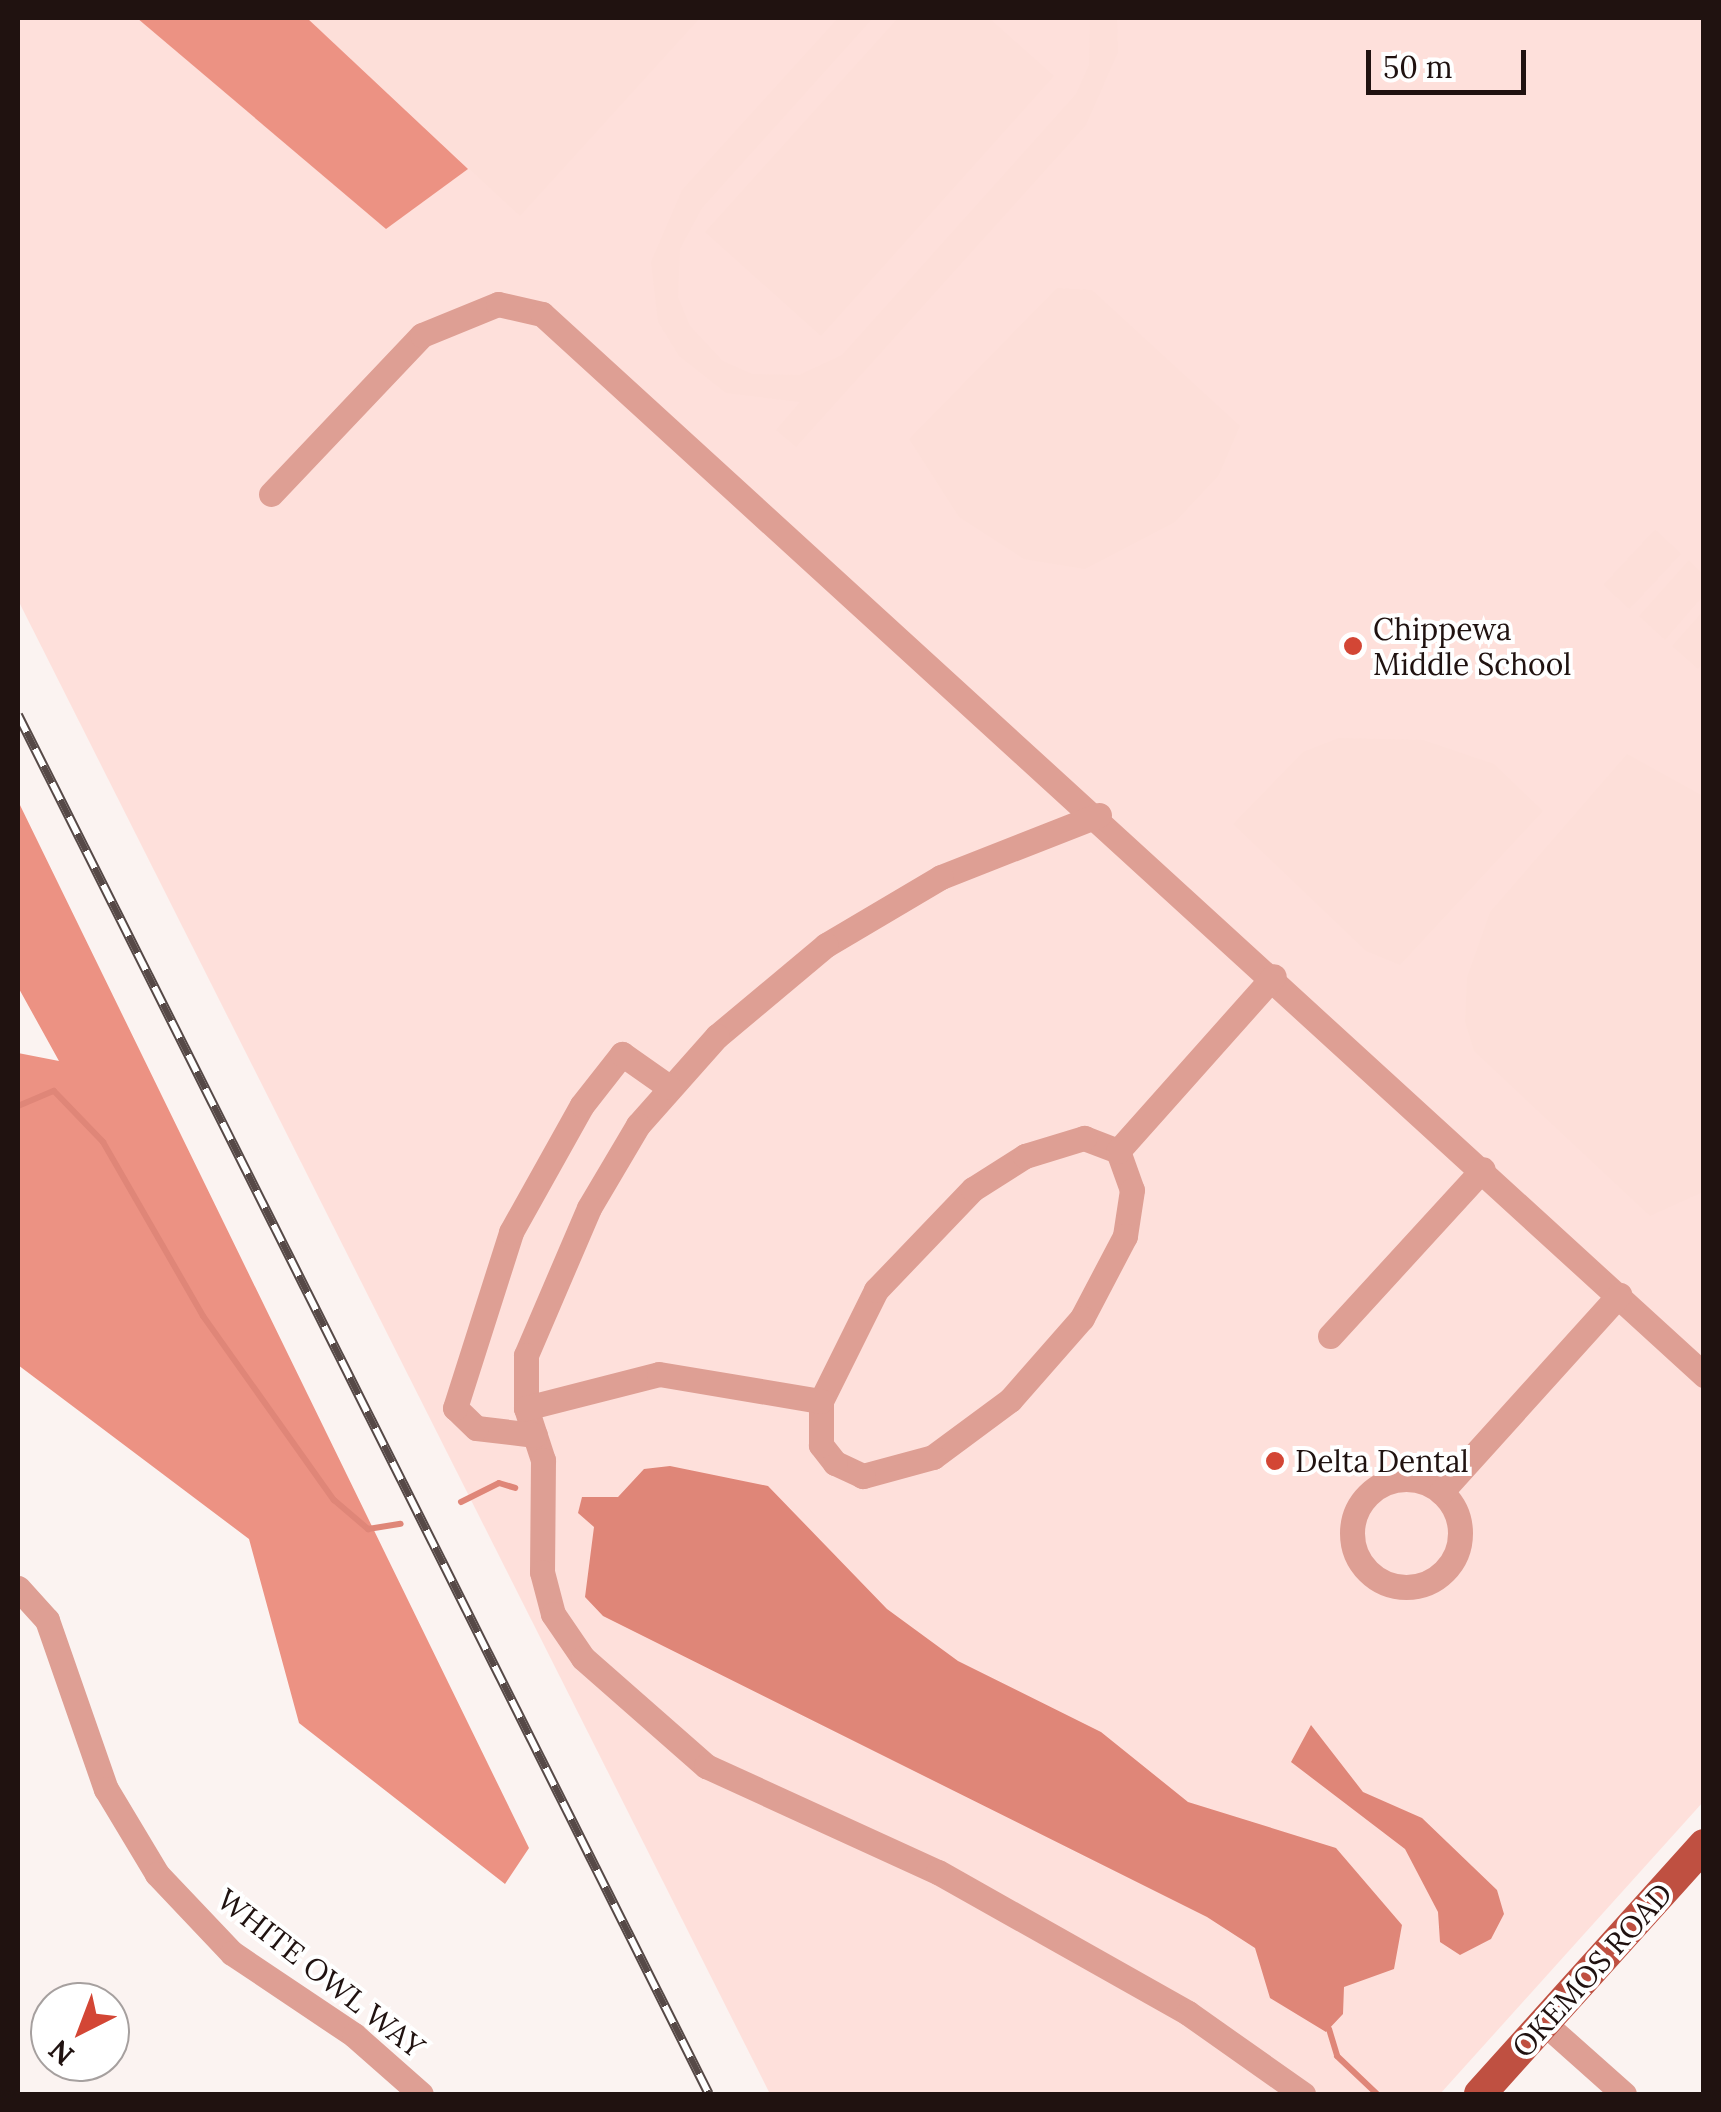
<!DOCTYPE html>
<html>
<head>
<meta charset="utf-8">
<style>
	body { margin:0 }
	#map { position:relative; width:1721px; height:2112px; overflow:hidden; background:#fbf3f1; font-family:Lora,serif }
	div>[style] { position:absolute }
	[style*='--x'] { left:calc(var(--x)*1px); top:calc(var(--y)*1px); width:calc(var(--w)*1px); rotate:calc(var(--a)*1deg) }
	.built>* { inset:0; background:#fee0db }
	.green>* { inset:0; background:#fddfd9; transform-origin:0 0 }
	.forest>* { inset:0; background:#ec9283 }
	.water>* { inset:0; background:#df8678 }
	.stream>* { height:6px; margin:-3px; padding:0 3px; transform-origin:3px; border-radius:3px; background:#df8678 }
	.minor>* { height:25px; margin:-12.5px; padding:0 12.5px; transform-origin:12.5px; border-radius:12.5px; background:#de9f94 }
	.minor>.ring { margin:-12.5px; padding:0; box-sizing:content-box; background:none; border:25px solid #de9f94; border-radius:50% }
	.major>* { height:32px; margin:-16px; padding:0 16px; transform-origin:16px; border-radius:16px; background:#bf5041 }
	.rail>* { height:10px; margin-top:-5px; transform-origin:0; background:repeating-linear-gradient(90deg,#fff 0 19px,#564947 0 38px); box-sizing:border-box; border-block:2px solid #564947 }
	.dots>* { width:28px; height:28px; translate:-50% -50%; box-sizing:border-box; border:5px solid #fff; border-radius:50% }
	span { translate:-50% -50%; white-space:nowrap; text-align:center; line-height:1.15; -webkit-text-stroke:8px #fff; paint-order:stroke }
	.poi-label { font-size:30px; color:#201210 }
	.left { translate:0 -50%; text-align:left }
	.street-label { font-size:30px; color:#201210 }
	.frame { position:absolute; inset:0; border:20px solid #201210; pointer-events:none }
	.north { position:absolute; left:30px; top:1982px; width:100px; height:100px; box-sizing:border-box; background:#fff; border:2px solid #a6a09f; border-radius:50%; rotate:222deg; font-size:28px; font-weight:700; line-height:40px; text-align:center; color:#201210 }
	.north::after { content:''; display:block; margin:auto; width:35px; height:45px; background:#d34635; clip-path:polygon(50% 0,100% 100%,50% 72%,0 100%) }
	.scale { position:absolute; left:1366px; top:50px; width:160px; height:45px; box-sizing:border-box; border:5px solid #201210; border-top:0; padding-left:12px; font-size:30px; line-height:35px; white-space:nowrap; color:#201210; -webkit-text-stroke:8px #fff; paint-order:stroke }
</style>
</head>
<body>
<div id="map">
	<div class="built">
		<div style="clip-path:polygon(18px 18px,1703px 18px,1703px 1802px,1440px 2094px,770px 2094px,18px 600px)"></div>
	</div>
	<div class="green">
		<div style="clip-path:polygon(307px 18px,700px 18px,520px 216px)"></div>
		<div style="clip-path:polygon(838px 18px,873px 18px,702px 208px,680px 249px,678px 297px,690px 326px,723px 361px,752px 374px,799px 375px,842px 355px,1076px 94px,1089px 65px,1090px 18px,1117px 18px,1118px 52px,1086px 125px,796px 447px,776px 430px,800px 402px,726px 393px,679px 356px,658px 322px,651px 262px,682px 190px)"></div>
		<div style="clip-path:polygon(898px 18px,989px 18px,1054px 76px,821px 336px,705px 232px)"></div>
		<div style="clip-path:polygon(1057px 288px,1092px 290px,1240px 426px,1219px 475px,1175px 522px,1085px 569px,1024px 559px,959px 517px,909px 439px)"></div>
		<div style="left:1655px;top:530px;width:35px;height:75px;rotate:43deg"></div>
		<div style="clip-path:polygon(1689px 560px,1703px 574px,1703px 596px,1665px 640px,1639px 616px)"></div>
		<div style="clip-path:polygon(1703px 611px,1703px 663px,1698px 669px,1672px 646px)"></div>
		<div style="clip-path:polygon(1339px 738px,1423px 740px,1494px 764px,1543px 811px,1400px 965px,1366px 951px,1233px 824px,1303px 752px)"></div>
		<div style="clip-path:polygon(1627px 754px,1703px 796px,1703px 1192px,1650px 1216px,1474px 1051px,1465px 1022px,1467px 977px,1490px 912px)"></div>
	</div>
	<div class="forest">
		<div style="clip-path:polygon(137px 18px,307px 18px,468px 169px,386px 229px)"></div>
		<div style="clip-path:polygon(18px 801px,529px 1848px,505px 1884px,299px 1723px,249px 1539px,18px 1365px,18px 1053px,59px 1061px,18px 987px)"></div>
	</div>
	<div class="water">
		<div style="clip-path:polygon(670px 1466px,768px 1486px,887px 1609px,958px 1661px,1101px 1732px,1188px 1802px,1336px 1848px,1402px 1925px,1394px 1969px,1344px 1987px,1343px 2014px,1326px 2032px,1270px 1998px,1255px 1948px,1207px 1917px,603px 1616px,585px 1597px,594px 1527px,578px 1513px,582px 1497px,618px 1497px,644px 1469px)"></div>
		<div style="clip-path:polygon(1311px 1725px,1363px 1792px,1422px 1818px,1497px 1890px,1504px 1914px,1491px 1939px,1460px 1955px,1440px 1942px,1438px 1912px,1405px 1849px,1291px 1762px)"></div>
	</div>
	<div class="stream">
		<div style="--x:18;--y:1106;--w:39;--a:-23"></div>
		<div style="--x:54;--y:1091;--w:71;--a:46.1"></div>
		<div style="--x:103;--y:1142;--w:201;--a:60.1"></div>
		<div style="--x:203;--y:1316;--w:226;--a:54.6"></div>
		<div style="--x:334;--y:1500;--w:45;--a:40.5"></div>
		<div style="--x:368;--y:1529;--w:33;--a:-9"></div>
		<div style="--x:461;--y:1502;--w:42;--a:-26.6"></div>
		<div style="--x:499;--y:1483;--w:17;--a:17"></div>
		<div style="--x:1329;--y:2029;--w:28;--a:73"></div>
		<div style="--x:1337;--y:2056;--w:55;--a:43.5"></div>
	</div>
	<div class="minor">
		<div style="--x:271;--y:494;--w:219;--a:-46.5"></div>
		<div style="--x:422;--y:335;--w:82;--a:-22.2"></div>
		<div style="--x:498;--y:304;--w:45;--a:12.8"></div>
		<div style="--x:542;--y:314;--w:1574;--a:42.4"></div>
		<div style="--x:1099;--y:815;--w:170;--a:158.6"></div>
		<div style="--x:941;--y:877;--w:134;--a:149.4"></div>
		<div style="--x:826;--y:945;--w:142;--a:140.1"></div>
		<div style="--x:717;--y:1036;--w:119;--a:131.6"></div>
		<div style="--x:638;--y:1125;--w:96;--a:120.6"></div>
		<div style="--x:589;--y:1208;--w:160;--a:113.2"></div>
		<div style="--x:526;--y:1355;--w:53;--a:90"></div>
		<div style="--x:526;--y:1408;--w:55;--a:71.9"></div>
		<div style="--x:543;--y:1460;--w:112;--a:90.5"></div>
		<div style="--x:542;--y:1572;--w:43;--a:75.3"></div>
		<div style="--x:553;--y:1614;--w:53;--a:55.7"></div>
		<div style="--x:583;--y:1658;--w:164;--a:41.3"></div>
		<div style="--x:706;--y:1766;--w:255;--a:24.6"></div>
		<div style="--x:938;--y:1872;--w:287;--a:29.4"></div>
		<div style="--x:1188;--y:2013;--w:141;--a:35.2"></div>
		<div style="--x:1084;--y:1138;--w:36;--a:21"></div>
		<div style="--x:1118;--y:1151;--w:41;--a:70.3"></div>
		<div style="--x:1132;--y:1190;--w:47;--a:98.7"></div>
		<div style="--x:1125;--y:1236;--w:93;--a:117.7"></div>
		<div style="--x:1082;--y:1318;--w:109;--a:131.3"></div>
		<div style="--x:1010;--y:1400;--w:96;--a:143.5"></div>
		<div style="--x:933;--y:1457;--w:73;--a:164.8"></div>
		<div style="--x:863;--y:1476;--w:31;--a:-155"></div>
		<div style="--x:835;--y:1463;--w:23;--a:-128"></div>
		<div style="--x:821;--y:1445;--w:44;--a:-90"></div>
		<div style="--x:821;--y:1401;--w:124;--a:-63.6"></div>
		<div style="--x:876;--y:1290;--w:140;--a:-46.2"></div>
		<div style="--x:973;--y:1189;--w:62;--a:-32.4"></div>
		<div style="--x:1025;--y:1156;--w:62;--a:-17"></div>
		<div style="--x:1118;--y:1151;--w:234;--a:-48.3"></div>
		<div style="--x:1330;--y:1336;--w:226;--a:-47.5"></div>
		<div style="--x:526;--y:1408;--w:137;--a:-14.3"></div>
		<div style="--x:659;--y:1374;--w:164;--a:9.5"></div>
		<div style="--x:535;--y:1435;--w:59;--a:-173.2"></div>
		<div style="--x:476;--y:1428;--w:29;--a:-136"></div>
		<div style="--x:455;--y:1408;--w:185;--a:-72.3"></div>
		<div style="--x:511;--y:1232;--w:145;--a:-60.8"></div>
		<div style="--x:582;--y:1105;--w:65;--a:-51.9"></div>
		<div style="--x:622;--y:1054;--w:57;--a:35.1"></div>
		<div class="ring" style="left:1352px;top:1479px;width:83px;height:83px"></div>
		<div style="--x:1441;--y:1492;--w:266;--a:-47.9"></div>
		<div style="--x:18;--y:1588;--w:43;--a:47.8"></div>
		<div style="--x:47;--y:1620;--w:179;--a:70.8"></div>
		<div style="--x:106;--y:1789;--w:99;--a:59"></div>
		<div style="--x:157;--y:1874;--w:109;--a:46.5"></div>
		<div style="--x:232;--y:1953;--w:147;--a:33.9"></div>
		<div style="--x:354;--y:2035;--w:89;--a:41.4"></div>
		<div style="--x:1544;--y:2023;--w:107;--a:41.6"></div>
	</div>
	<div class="major">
		<div style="--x:1480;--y:2094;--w:335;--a:-48"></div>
	</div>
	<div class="rail">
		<div style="--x:18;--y:715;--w:1542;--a:63.39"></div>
	</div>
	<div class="dots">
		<div style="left:1353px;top:646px;background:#d34635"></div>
		<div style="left:1275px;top:1461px;background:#d34635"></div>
	</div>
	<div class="poi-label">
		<span class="left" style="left:1373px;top:646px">Chippewa<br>Middle School</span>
		<span class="left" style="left:1295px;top:1461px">Delta Dental</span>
	</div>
	<div class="street-label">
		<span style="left:1592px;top:1970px;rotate:-48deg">OKEMOS ROAD</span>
		<span style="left:321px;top:1973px;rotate:38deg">WHITE OWL WAY</span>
	</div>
	<div class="frame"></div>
	<div class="north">N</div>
	<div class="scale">50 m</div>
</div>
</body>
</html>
